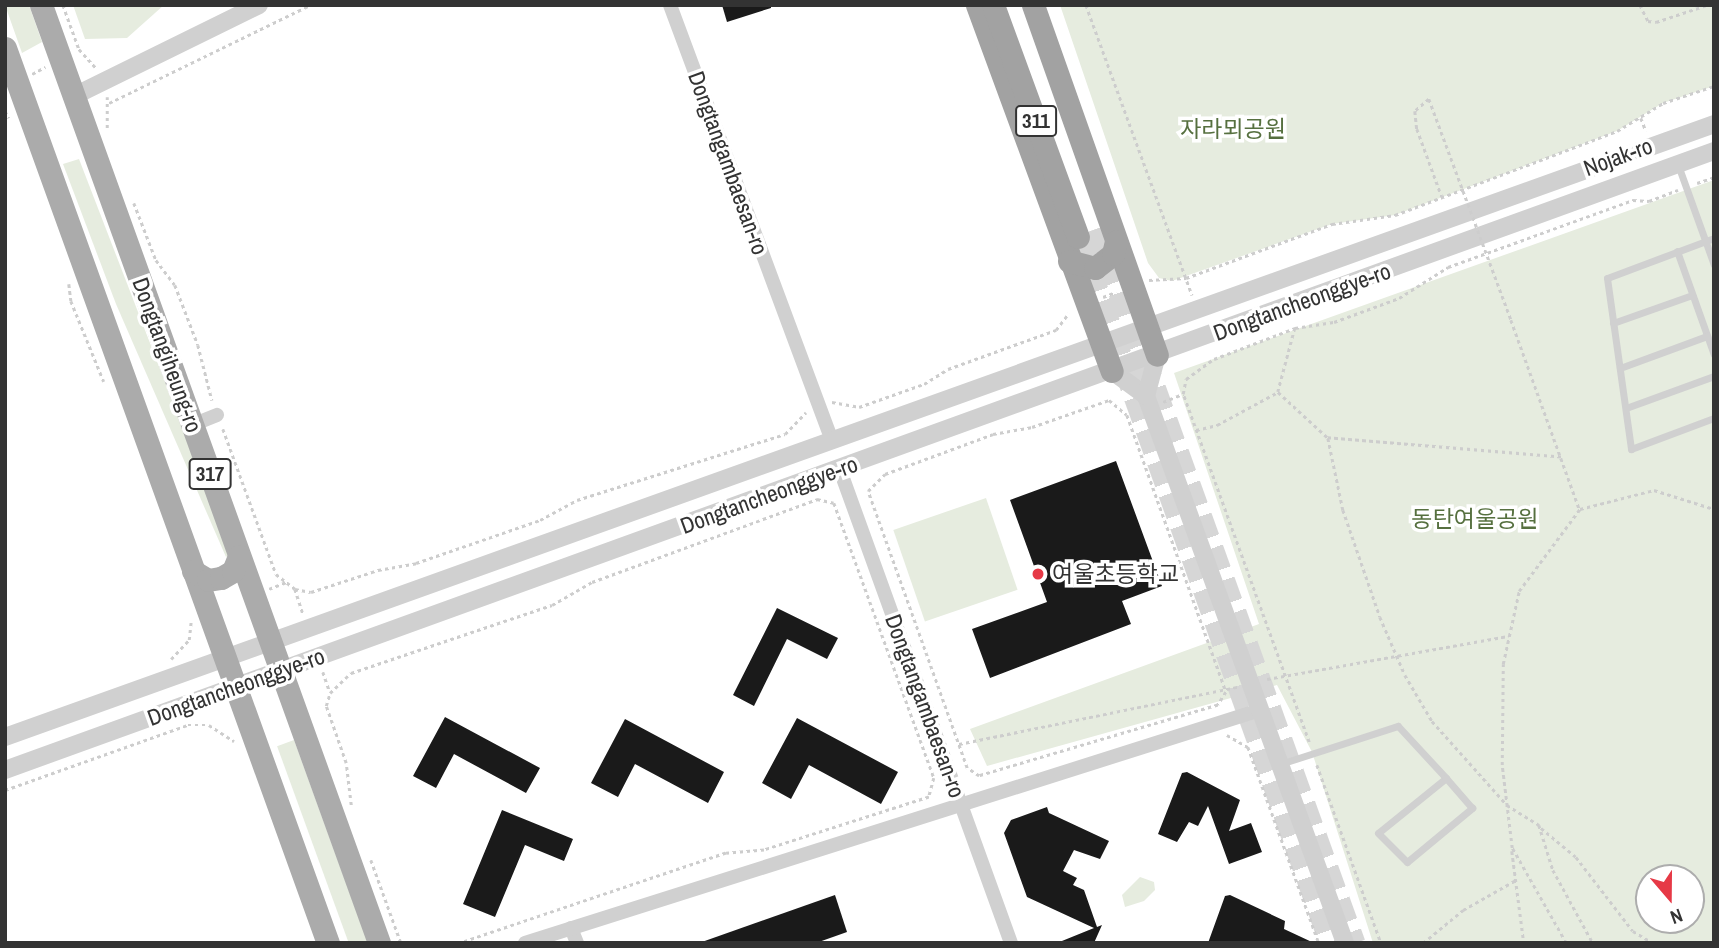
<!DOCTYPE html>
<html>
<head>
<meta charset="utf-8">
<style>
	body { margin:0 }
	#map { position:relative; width:1719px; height:948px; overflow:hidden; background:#fff; font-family:"Archivo Narrow","Noto Sans KR",sans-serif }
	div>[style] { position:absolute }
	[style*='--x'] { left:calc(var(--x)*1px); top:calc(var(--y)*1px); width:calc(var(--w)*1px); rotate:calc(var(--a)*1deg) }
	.green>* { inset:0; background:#e6ecdf; transform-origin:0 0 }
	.building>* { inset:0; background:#1a1a1a }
	.trunk-tunnel>* { height:23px; margin-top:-11.5px; transform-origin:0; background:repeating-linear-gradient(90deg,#d6d6d6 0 23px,transparent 0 34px) }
	.path>* { height:2.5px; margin-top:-1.25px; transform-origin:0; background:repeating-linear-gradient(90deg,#cdcdcd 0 3.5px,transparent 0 7px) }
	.service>* { height:7px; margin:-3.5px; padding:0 3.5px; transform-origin:3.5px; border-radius:3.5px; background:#d0d0d0 }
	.minor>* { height:14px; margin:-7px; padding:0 7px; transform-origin:7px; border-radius:7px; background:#d0d0d0 }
	.tertiary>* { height:18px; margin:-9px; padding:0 9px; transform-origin:9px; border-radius:9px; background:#d0d0d0 }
	.primary>* { height:23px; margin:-11.5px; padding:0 11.5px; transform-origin:11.5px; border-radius:11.5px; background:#ababab }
	.trunk>* { height:23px; margin:-11.5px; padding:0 11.5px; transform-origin:11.5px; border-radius:11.5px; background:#a2a2a2 }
	.path-bridge>* { height:2.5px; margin-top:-1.25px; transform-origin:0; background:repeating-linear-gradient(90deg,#cdcdcd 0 3.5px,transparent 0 7px) }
	.dots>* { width:19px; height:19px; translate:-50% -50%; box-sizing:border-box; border:4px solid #fff; border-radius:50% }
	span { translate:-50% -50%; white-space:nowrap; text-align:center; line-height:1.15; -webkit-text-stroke:7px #fff; paint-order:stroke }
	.shield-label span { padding:2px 5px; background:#fff; border:2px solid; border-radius:5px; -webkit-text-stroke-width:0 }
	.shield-label { font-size:21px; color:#333; font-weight:700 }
	.park-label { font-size:23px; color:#56703f }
	.street-label { font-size:23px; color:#333 }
	.poi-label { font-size:23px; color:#333 }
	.left { translate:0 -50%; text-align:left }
	.frame { position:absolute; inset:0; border:7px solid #333; pointer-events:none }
	.north { position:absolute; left:1635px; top:864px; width:70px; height:70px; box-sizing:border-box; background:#fff; border:2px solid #adadad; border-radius:50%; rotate:160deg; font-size:19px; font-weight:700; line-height:28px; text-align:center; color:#333 }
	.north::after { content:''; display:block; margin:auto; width:24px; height:32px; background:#e63946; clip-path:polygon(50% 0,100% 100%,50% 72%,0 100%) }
</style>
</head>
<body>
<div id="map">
	<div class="green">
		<div style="clip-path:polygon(5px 5px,29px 5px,42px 42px,22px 53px)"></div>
		<div style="clip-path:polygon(73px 5px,164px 5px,127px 38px,85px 39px)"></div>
		<div style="clip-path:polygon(1060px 5px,1714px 5px,1714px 86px,1663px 103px,1617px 131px,1395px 215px,1332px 224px,1172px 281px,1159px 278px,1148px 263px)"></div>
		<div style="clip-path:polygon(79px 159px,231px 553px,226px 557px,116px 304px,63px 164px)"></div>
		<div style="clip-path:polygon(evenodd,1714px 180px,1714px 943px,1373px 943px,1312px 752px,1277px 685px,987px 766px,970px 729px,1259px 624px,1174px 373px,1714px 180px,1649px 878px,1691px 878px,1691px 920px,1649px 920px,1649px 878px)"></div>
		<div style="left:986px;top:498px;width:97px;height:98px;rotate:71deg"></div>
		<div style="left:294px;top:740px;width:216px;height:18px;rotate:70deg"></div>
		<div style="clip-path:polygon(1140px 877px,1154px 882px,1155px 890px,1144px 901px,1125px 907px,1122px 895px)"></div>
	</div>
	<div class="building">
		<div style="clip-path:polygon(722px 5px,771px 5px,771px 8px,727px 22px)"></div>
		<div style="clip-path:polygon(1116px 461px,1162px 586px,1122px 601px,1131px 624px,990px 678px,972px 629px,1047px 602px,1010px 500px)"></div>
		<div style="clip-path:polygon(777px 608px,838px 638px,827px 659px,787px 639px,754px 706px,733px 695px)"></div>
		<div style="clip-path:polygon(445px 717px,540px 768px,526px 793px,454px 754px,436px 788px,413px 776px)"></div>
		<div style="clip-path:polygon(797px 718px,898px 772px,881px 804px,809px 765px,791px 799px,762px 783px)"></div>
		<div style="clip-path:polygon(625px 719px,724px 772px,708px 803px,635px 764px,618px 797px,591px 783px)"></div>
		<div style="clip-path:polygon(1187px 772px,1240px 800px,1229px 831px,1251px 823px,1262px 852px,1229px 864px,1208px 806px,1198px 826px,1189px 822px,1177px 842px,1158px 834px,1182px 773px)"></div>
		<div style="clip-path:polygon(1047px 807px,1049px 813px,1109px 841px,1100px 859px,1074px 850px,1063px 871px,1077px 878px,1073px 885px,1084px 890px,1097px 927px,1102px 925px,1094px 943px,1057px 943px,1094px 928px,1027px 897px,1004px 833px,1011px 820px)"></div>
		<div style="clip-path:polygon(502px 810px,573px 839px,564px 861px,525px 845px,495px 917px,463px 904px)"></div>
		<div style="clip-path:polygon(835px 895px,847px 932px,816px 943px,699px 943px)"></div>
		<div style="clip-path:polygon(1230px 895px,1285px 921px,1284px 929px,1314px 943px,1208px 943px,1225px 896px)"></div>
	</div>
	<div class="trunk-tunnel">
		<div style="--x:1097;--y:228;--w:760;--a:70.23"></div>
		<div style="--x:1078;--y:237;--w:750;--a:70.28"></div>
	</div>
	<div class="path">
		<div style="--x:63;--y:5;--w:47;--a:70"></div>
		<div style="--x:79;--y:49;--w:25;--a:48"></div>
		<div style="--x:1086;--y:5;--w:309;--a:69.9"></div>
		<div style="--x:1640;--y:5;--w:18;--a:63"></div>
		<div style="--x:1648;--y:21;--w:8;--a:7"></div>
		<div style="--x:1656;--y:22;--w:54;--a:-18.4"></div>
		<div style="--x:32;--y:74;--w:15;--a:-28"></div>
		<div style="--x:1429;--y:99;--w:18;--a:139"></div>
		<div style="--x:1415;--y:111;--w:18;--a:84"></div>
		<div style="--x:1417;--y:129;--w:72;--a:69.8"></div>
		<div style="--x:109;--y:103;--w:224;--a:-26"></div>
		<div style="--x:5;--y:111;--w:8;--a:60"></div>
		<div style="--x:1641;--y:118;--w:14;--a:69"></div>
		<div style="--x:107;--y:128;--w:31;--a:-90"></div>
		<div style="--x:1697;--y:183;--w:18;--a:-19"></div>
		<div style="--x:134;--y:203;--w:61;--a:68.9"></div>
		<div style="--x:156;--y:260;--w:31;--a:53"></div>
		<div style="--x:175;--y:285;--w:64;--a:69"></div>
		<div style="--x:198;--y:345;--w:57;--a:75.7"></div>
		<div style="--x:1149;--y:280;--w:37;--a:-3"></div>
		<div style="--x:1186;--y:278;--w:156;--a:-20.3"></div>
		<div style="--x:1332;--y:224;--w:64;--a:-8.1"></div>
		<div style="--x:1395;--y:215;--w:237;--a:-20.7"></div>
		<div style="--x:1617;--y:131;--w:54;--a:-31.3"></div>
		<div style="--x:1663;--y:103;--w:54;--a:-18.4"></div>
		<div style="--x:69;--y:284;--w:17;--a:83"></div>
		<div style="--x:71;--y:301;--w:87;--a:67.8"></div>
		<div style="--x:1103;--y:297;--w:14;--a:-21"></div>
		<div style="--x:1511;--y:320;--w:200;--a:70.1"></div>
		<div style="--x:1295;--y:328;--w:66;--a:104.9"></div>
		<div style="--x:1278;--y:392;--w:68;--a:42.6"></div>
		<div style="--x:1109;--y:400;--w:23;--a:40"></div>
		<div style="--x:1127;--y:415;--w:294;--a:70.3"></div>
		<div style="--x:1226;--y:692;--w:15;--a:122"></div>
		<div style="--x:1218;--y:705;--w:249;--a:163.5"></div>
		<div style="--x:979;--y:776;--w:14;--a:-146"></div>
		<div style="--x:967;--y:768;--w:294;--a:-109.7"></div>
		<div style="--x:868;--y:491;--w:24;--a:-45"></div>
		<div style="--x:885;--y:474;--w:115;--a:-20.3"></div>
		<div style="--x:993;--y:434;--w:40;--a:-10"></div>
		<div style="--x:1032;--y:427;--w:82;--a:-19.3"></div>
		<div style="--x:832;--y:402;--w:27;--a:10"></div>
		<div style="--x:859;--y:407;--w:69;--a:-19.5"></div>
		<div style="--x:924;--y:384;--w:28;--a:-32"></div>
		<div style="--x:948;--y:369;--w:115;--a:-19.9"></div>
		<div style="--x:1056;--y:330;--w:21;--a:-53"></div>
		<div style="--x:1163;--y:402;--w:22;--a:-22"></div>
		<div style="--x:223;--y:429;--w:154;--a:69.9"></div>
		<div style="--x:276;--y:574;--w:24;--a:38"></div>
		<div style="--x:295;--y:589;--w:16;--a:11"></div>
		<div style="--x:311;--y:592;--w:71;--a:-18.2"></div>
		<div style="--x:378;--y:570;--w:39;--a:-10"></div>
		<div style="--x:416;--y:563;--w:131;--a:-19.1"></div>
		<div style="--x:540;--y:520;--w:42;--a:-28.4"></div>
		<div style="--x:577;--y:500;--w:218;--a:-17.6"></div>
		<div style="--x:785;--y:434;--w:30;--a:-46"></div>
		<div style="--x:1196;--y:430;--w:22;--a:-13"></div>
		<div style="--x:1217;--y:425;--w:69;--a:-28.4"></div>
		<div style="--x:1561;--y:457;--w:234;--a:-175.3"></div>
		<div style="--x:1328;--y:438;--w:74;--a:78.2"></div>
		<div style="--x:1343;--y:510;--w:113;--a:70.9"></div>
		<div style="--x:1380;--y:617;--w:63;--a:66.7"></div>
		<div style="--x:1405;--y:675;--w:53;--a:59.6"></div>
		<div style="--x:1432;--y:721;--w:113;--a:48.2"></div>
		<div style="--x:1507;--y:805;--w:38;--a:32"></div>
		<div style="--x:1539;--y:825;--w:47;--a:72.7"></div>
		<div style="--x:1553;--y:870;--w:83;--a:61.3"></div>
		<div style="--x:269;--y:589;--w:18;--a:-22"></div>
		<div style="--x:295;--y:589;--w:25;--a:72"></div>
		<div style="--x:171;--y:659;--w:26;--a:-47"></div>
		<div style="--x:189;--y:640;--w:19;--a:-84"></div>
		<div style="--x:323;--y:672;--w:21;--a:71"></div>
		<div style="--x:1267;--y:679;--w:245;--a:-10.1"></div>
		<div style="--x:1227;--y:735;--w:24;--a:30"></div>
		<div style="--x:1248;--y:747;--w:208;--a:70.1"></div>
		<div style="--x:1309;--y:742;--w:370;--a:-109.9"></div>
		<div style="--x:1183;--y:394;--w:15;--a:-79"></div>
		<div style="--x:1186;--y:379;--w:34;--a:-36"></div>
		<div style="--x:1214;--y:359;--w:87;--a:-20.9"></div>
		<div style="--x:1295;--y:328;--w:39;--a:-9"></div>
		<div style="--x:1334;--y:322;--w:69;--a:-20.3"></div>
		<div style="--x:1399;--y:298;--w:58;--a:-32.3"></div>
		<div style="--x:1448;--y:267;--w:197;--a:-19.9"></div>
		<div style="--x:1633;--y:200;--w:16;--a:4"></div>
		<div style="--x:1649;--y:201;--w:31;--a:-21"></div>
		<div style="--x:959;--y:744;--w:284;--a:-11.6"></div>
		<div style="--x:1317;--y:765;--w:189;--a:70.2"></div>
		<div style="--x:5;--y:790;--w:194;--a:-19.6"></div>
		<div style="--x:188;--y:725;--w:21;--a:0"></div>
		<div style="--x:209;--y:725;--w:30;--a:33"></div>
		<div style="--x:351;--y:805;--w:42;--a:-96.8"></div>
		<div style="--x:346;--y:763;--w:60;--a:-109.3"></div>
		<div style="--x:326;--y:706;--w:14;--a:-73"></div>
		<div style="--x:330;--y:693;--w:29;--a:-44"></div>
		<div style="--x:351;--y:673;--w:212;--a:-18.7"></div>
		<div style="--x:552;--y:605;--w:46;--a:-29.9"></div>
		<div style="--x:592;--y:582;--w:240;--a:-20.2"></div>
		<div style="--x:817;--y:499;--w:17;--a:13"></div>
		<div style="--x:834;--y:503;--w:293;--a:70"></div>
		<div style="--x:934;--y:778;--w:20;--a:105"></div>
		<div style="--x:929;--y:797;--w:173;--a:162.2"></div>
		<div style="--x:764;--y:850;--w:38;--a:175"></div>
		<div style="--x:726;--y:853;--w:281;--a:161.3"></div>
		<div style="--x:1541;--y:828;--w:45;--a:39.6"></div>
		<div style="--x:1576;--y:857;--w:93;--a:52.4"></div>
		<div style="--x:1633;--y:931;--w:23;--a:31"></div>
		<div style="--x:1512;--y:851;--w:93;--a:82.6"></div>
		<div style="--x:371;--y:860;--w:88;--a:70.1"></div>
		<div style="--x:1423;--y:943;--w:52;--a:-39.5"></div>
		<div style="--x:1463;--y:910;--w:61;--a:-29.5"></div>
		<div style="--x:1566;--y:943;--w:109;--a:-119.6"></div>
		<div style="--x:1512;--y:848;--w:84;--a:-96.9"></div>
		<div style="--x:1502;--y:765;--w:101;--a:-89.4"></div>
		<div style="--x:1503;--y:664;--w:75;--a:-77.6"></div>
		<div style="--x:1519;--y:591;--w:102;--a:-53.4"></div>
		<div style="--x:1580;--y:509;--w:76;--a:-14.4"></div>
		<div style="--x:1654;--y:490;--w:63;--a:17.6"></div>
	</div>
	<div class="service">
		<div style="--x:1678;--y:165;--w:106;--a:70.2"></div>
		<div style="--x:1714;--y:238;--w:114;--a:159.5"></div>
		<div style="--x:1607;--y:278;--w:173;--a:82"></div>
		<div style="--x:1631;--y:449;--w:89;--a:-20.5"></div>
		<div style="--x:1677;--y:251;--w:110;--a:70.4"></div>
		<div style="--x:1613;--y:323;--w:84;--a:-19.5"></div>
		<div style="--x:1620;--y:368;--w:93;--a:-20.2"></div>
		<div style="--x:1626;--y:408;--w:94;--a:-20"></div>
		<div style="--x:1280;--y:764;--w:124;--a:-17.9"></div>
		<div style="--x:1398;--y:726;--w:71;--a:47.3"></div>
		<div style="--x:1446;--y:778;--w:87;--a:141"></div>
		<div style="--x:1378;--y:833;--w:41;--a:45"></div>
		<div style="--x:1407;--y:862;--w:85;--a:-39.7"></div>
		<div style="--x:1472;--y:808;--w:40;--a:-131"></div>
	</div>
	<div class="minor">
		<div style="--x:670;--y:5;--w:462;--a:69.6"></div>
		<div style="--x:192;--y:425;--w:27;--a:-22"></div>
		<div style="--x:840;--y:470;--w:503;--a:70.12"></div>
		<div style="--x:571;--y:928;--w:16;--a:68"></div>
		<div style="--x:525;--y:943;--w:771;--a:-17.59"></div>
	</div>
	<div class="tertiary">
		<div style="--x:74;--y:96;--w:206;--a:-26.2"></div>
		<div style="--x:1112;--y:371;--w:42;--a:36.3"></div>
		<div style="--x:1146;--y:396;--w:582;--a:70.01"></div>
		<div style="--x:1146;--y:396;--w:42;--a:-75"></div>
		<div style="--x:5;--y:737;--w:1816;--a:-19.73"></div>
		<div style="--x:5;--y:770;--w:1818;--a:-19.91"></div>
	</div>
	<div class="primary">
		<div style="--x:41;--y:5;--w:997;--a:70.18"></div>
		<div style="--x:5;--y:48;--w:952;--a:70.16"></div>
		<div style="--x:193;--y:571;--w:17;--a:31"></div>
		<div style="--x:208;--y:580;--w:13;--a:-9"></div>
		<div style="--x:221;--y:578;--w:14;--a:-30"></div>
		<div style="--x:233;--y:571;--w:16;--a:-68"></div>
	</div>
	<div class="trunk">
		<div style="--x:977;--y:5;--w:390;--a:69.8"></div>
		<div style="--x:993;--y:5;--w:247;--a:69.9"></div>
		<div style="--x:1033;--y:5;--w:371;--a:70.5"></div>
		<div style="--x:1069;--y:261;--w:27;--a:15"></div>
		<div style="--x:1095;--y:268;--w:23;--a:-38"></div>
		<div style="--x:1113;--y:254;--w:13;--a:-77"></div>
	</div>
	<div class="path-bridge">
		<div style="--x:1429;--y:99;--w:236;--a:69.6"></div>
	</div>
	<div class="dots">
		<div style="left:1038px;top:574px;background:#e63946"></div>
	</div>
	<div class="shield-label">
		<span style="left:1036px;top:121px">311</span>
		<span style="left:210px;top:474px">317</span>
	</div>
	<div class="park-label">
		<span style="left:1233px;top:129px">자라뫼공원</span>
		<span style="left:1475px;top:519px">동탄여울공원</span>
	</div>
	<div class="street-label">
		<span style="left:1618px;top:157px;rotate:-20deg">Nojak-ro</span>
		<span style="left:728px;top:163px;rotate:70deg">Dongtangambaesan-ro</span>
		<span style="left:1302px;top:302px;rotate:-20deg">Dongtancheonggye-ro</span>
		<span style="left:167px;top:355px;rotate:70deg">Dongtangiheung-ro</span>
		<span style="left:769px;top:495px;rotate:-20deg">Dongtancheonggye-ro</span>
		<span style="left:236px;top:687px;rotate:-20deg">Dongtancheonggye-ro</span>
		<span style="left:925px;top:706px;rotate:70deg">Dongtangambaesan-ro</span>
	</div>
	<div class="poi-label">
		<span class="left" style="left:1052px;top:574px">여울초등학교</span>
	</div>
	<div class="frame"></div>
	<div class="north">N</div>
</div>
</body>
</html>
